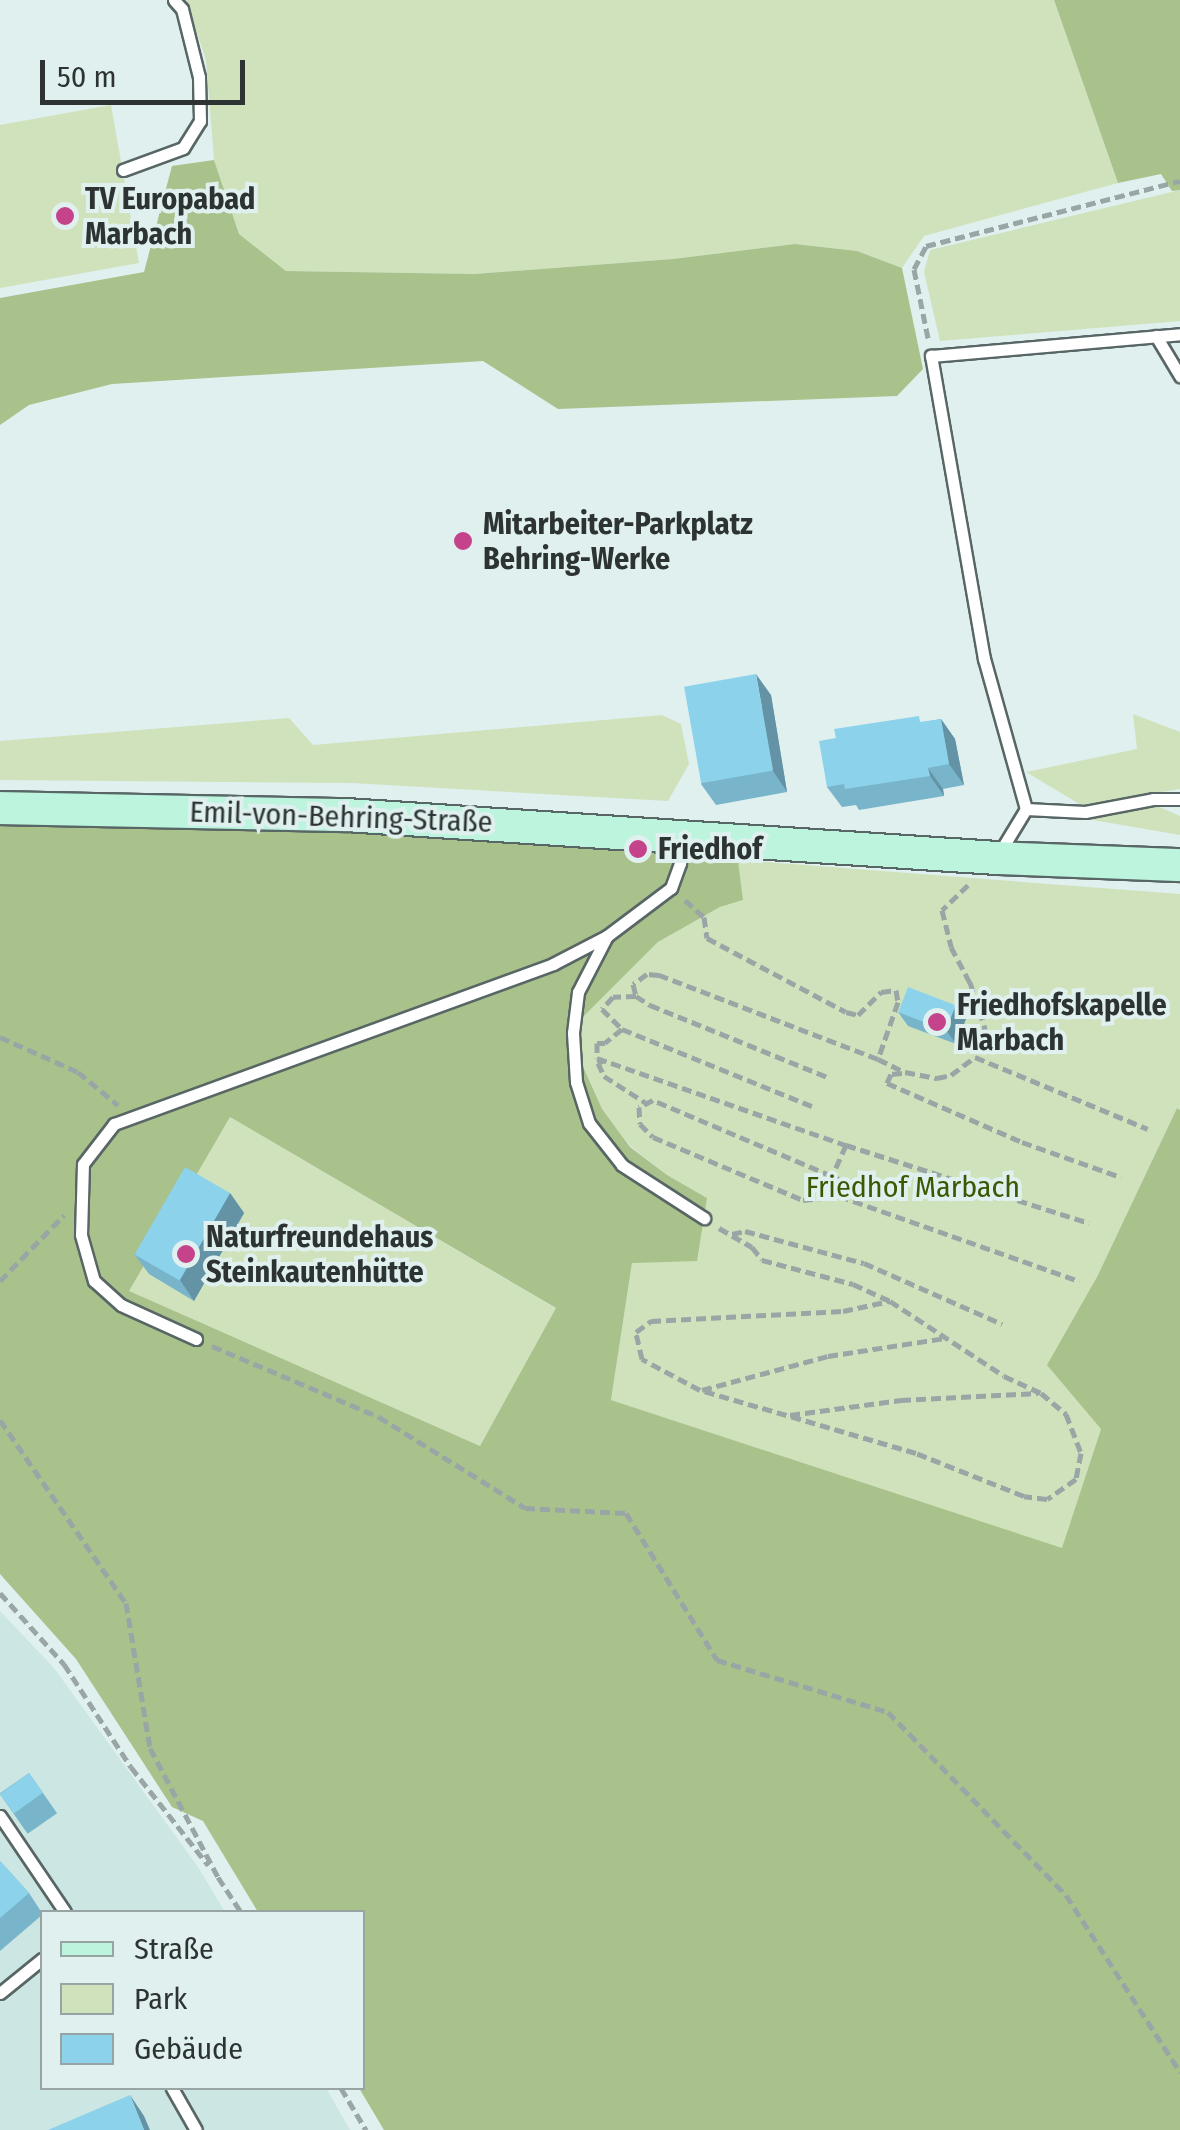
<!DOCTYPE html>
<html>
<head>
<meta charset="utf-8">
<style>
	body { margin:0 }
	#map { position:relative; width:1180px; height:2130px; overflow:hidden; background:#dff0ef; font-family:"Fira Sans Condensed",sans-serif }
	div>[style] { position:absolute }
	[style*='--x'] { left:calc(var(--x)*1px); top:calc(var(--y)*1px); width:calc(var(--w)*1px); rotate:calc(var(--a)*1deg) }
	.built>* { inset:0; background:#cce6e4 }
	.green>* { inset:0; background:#d0e2bb }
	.forest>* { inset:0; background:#a9c18b }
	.path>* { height:5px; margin-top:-2.5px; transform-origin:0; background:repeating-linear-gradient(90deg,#99a6a5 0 10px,transparent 0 15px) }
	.roads { filter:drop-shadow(2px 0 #586665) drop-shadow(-2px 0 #586665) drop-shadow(0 2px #586665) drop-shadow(0 -2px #586665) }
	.lane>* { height:11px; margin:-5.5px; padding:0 5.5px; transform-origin:5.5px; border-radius:5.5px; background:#fff }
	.secondary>* { height:32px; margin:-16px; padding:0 16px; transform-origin:16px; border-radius:16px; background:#bdf4de }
	.wall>* { inset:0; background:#79b5ca; transform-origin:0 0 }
	.shaded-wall>* { inset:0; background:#6393a4 }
	.building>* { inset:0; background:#8dd2eb; transform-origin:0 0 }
	.dots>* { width:28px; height:28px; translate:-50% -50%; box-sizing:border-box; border:5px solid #dff0ef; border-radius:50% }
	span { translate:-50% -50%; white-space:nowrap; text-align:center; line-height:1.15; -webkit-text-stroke:8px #dff0ef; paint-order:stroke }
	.poi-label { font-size:30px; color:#2c3332; font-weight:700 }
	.left { translate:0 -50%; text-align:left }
	.street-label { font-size:30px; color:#2c3332 }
	.park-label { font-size:30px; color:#3c5803 }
	.legend { position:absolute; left:40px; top:1910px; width:325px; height:180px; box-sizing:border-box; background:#dff0ef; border:2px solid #97a4a3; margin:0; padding:12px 18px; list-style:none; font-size:30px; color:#2c3332 }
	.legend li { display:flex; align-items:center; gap:20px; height:50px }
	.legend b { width:50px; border:2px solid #97a4a3 }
	.scale { position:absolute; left:40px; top:60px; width:205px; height:45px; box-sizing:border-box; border:5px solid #2c3332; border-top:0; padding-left:12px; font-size:30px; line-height:35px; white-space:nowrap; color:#2c3332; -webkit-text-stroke:8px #dff0ef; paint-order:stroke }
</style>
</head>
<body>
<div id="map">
	<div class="built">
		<div style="clip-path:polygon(0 1611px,54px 1668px,198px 1867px,225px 1912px,42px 1912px,42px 2088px,326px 2088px,350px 2130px,0 2130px)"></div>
	</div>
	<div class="green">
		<div style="clip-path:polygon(186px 0,1054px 0,1118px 183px,924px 236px,902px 268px,857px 251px,795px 244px,673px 259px,474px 274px,286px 271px,239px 234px,214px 160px,206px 60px)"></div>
		<div style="clip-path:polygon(111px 105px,139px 263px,0 288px,0 125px)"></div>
		<div style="clip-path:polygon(1180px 190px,1180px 321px,940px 341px,924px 272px,930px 250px)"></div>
		<div style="clip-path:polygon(1133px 714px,1180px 732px,1180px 789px,1081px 805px,1026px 772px,1137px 749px)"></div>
		<div style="clip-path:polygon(662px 715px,681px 724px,689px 764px,668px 801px,352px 783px,0 780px,0 741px,289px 718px,313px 745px)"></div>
		<div style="clip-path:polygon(1155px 805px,1180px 816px,1180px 835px,1087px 819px)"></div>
		<div style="clip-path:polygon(738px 860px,1180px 894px,1180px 1110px,1177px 1108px,1097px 1277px,1101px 1429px,1062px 1549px,611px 1400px,632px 1263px,707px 1198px,667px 1175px,630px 1146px,601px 1109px,580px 1060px,581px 1019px,658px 942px,720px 907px,743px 900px)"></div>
		<div style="clip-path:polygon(230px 1117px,557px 1309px,480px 1446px,128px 1291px)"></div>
	</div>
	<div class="forest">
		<div style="clip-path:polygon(1054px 0,1180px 0,1180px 190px,1172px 191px,1161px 174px,1118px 183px)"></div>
		<div style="clip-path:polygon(214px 160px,239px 234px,286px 271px,474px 274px,673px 259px,795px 244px,857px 251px,902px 268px,923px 369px,897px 396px,558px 409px,483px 361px,112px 384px,29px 405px,0 425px,0 298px,144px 272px,172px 166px)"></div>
		<div style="clip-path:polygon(evenodd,0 819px,229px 819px,738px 860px,743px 900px,720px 907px,658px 942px,581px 1019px,580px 1060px,602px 1109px,630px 1147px,667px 1175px,707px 1198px,697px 1261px,632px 1263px,611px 1400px,1062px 1548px,1101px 1429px,1047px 1365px,1097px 1277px,1177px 1108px,1180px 1110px,1180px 2130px,384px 2130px,359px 2088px,362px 1912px,258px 1912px,203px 1821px,172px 1807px,76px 1659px,0 1574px,0 819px,230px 1117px,556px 1308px,480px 1446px,129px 1291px,230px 1117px)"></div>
	</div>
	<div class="path">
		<div style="--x:928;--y:338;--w:70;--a:-101.5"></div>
		<div style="--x:914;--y:269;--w:26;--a:-62"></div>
		<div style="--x:926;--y:246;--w:262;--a:-14.4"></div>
		<div style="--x:968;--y:885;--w:36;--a:136"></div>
		<div style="--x:942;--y:910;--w:38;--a:76"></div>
		<div style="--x:951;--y:947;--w:40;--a:62"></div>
		<div style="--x:970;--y:982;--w:45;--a:72"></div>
		<div style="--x:984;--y:1025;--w:19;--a:78"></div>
		<div style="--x:988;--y:1044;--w:17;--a:118"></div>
		<div style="--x:685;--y:900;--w:25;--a:42"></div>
		<div style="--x:704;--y:917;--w:21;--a:82"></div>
		<div style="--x:707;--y:938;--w:157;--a:28"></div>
		<div style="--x:846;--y:1012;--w:12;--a:14"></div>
		<div style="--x:858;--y:1015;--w:33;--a:-45"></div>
		<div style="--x:881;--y:992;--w:15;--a:-8"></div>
		<div style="--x:896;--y:990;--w:12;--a:81"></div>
		<div style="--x:898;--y:1002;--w:60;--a:109.3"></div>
		<div style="--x:878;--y:1059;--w:235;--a:-159"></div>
		<div style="--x:659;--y:975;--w:12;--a:-175"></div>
		<div style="--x:647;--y:974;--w:17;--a:144"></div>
		<div style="--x:633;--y:984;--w:12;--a:76"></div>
		<div style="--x:636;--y:996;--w:17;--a:33"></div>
		<div style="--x:650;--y:1005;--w:194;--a:22.1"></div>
		<div style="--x:636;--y:996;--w:23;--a:178"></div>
		<div style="--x:613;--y:997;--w:16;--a:133"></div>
		<div style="--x:602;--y:1009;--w:28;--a:45"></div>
		<div style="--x:622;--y:1029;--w:205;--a:22.1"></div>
		<div style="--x:622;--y:1029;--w:22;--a:141"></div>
		<div style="--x:605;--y:1043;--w:8;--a:180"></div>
		<div style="--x:597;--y:1043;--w:15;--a:90"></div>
		<div style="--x:597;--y:1058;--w:264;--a:19.3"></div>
		<div style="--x:846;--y:1145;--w:34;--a:114"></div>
		<div style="--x:832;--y:1176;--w:15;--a:23"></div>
		<div style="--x:846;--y:1182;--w:16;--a:117"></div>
		<div style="--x:839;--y:1196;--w:255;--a:19.5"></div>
		<div style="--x:0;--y:1037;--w:85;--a:24.2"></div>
		<div style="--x:78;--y:1072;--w:52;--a:39.5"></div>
		<div style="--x:878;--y:1059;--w:30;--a:26"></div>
		<div style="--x:905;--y:1072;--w:33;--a:11"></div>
		<div style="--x:937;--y:1078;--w:14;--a:-12"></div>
		<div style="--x:951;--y:1075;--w:30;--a:-37"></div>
		<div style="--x:975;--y:1057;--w:187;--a:22.6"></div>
		<div style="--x:604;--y:1060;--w:7;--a:153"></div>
		<div style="--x:598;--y:1063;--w:14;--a:65"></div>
		<div style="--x:604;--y:1076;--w:50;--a:32.7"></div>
		<div style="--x:902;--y:1073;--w:11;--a:175"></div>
		<div style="--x:891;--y:1074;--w:10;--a:114"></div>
		<div style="--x:887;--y:1083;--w:147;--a:23.6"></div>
		<div style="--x:1022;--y:1142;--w:105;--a:19.5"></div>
		<div style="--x:846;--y:1145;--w:255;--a:17.8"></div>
		<div style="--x:832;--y:1176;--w:194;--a:-157"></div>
		<div style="--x:653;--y:1100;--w:16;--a:153"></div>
		<div style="--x:639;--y:1107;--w:17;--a:87"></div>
		<div style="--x:640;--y:1124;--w:18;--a:45"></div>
		<div style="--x:653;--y:1137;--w:163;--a:22.8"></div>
		<div style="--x:803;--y:1200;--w:36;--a:-6"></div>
		<div style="--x:719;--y:1228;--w:38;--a:30"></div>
		<div style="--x:752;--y:1247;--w:16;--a:52"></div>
		<div style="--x:762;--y:1260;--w:94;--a:14.8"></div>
		<div style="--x:853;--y:1284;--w:41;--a:24.7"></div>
		<div style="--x:890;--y:1301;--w:136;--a:33.3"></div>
		<div style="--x:1004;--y:1376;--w:41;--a:24.7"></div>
		<div style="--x:1041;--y:1393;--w:33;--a:40"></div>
		<div style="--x:1066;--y:1414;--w:42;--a:69"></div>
		<div style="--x:1081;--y:1453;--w:26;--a:101"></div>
		<div style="--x:1076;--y:1479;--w:35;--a:145"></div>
		<div style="--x:1047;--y:1499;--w:23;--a:-173"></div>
		<div style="--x:1024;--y:1496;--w:116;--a:-158.3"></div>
		<div style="--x:916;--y:1453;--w:225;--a:-163.7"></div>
		<div style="--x:700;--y:1390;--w:66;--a:-151.9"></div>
		<div style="--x:642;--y:1359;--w:28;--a:-103"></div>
		<div style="--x:636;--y:1332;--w:19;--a:-36"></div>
		<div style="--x:651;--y:1321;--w:192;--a:-3"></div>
		<div style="--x:843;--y:1311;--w:48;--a:-12"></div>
		<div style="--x:732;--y:1234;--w:13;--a:-13"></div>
		<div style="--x:745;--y:1231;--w:123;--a:15.1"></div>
		<div style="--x:864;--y:1263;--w:151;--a:23.8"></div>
		<div style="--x:0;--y:1281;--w:92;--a:-45.9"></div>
		<div style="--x:212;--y:1346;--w:181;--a:23"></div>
		<div style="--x:379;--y:1417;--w:172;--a:31.9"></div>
		<div style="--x:525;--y:1508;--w:101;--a:2.8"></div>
		<div style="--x:626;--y:1513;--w:173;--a:58.2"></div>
		<div style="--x:717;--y:1660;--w:179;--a:16.9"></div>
		<div style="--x:888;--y:1712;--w:255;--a:45.8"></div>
		<div style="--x:1066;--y:1895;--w:211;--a:57.2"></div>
		<div style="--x:702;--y:1390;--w:131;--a:-15.1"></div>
		<div style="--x:828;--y:1356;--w:118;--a:-8.7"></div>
		<div style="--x:790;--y:1415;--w:112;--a:-7.7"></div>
		<div style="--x:901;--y:1400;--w:137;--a:-2.9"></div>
		<div style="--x:0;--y:1420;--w:222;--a:55.5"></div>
		<div style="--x:126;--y:1603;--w:147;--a:80.6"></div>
		<div style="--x:150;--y:1748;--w:146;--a:62.2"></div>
		<div style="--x:0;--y:1593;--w:96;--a:48"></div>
		<div style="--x:64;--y:1664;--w:123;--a:57"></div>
		<div style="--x:131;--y:1767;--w:125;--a:51.8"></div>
		<div style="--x:218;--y:1877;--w:42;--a:56.7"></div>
		<div style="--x:341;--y:2088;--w:49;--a:59.2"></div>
	</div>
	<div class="roads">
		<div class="lane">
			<div style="--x:123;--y:170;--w:64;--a:-20.1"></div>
			<div style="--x:183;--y:148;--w:32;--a:-58"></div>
			<div style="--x:200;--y:121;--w:44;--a:-91.3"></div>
			<div style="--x:199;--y:77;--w:70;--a:-104"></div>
			<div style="--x:182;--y:9;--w:12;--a:-132"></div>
			<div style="--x:1156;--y:336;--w:47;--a:59"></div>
			<div style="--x:1026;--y:809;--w:59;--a:2.9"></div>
			<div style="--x:1085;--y:812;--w:69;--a:-10.8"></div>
			<div style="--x:1153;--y:799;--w:27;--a:0"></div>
			<div style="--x:998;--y:855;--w:54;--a:-58.7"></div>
			<div style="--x:1026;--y:809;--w:156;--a:-105.6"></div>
			<div style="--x:984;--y:659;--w:308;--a:-99.9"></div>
			<div style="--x:931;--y:356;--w:250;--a:-5"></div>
			<div style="--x:607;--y:936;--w:63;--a:117.4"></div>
			<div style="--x:578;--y:992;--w:41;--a:97"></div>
			<div style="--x:573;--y:1033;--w:49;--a:86.5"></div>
			<div style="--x:576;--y:1082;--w:43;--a:72.4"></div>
			<div style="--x:589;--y:1123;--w:53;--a:51.8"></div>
			<div style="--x:622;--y:1165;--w:98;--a:32.9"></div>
			<div style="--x:196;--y:1339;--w:82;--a:-155.6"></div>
			<div style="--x:121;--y:1305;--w:36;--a:-138"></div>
			<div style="--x:94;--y:1281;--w:48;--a:-105.8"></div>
			<div style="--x:81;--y:1235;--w:71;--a:-88.4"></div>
			<div style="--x:83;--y:1164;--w:51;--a:-52.2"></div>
			<div style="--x:114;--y:1124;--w:467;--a:-20"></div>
			<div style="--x:553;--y:964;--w:61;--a:-27.4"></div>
			<div style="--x:607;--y:936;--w:80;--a:-36.9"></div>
			<div style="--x:671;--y:888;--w:27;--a:-70"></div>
			<div style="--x:680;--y:863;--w:25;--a:-88"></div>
			<div style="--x:0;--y:1816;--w:116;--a:55.9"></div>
			<div style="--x:0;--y:1993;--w:54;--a:-39"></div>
			<div style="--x:172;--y:2088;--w:48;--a:60.3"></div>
		</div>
		<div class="secondary">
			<div style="--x:0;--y:808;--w:346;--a:1.2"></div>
			<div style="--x:346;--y:815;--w:651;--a:3.78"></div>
			<div style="--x:996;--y:858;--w:184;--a:2.2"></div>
		</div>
	</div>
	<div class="wall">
		<div style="clip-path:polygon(771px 695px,787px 792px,716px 805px,701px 784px)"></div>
		<div style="clip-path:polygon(941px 719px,955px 739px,964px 785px,943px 789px,944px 796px,859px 810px,856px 805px,842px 807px,827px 787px,836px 738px)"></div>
		<div style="clip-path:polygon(956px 1005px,966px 1019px,956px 1044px,908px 1026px,898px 1012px)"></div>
		<div style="clip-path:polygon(230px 1193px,244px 1213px,194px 1301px,149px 1274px,134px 1254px)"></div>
		<div style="left:29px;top:1773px;width:49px;height:36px;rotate:55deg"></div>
		<div style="clip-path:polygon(0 1861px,29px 1893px,42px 1913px,42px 1915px,0 1951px)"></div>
	</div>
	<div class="shaded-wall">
		<div style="clip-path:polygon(756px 674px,771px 695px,787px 792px,773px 771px)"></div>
		<div style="clip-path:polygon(941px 719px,955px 739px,964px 785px,949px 764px)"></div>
		<div style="clip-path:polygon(928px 768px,943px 789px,944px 796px,930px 776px)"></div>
		<div style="clip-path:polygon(956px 1005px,966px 1019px,956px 1044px,946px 1030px)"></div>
		<div style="clip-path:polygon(230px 1193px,244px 1213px,194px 1301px,180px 1280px)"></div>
		<div style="clip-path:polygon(130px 2095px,144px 2116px,150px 2130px,144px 2130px)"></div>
	</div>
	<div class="building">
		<div style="left:756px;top:674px;width:98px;height:73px;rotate:80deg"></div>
		<div style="clip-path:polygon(919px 716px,920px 722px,941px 719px,949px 764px,928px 768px,930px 776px,845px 789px,844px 784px,827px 787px,819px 741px,836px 738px,834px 729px)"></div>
		<div style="left:908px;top:987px;width:51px;height:27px;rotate:21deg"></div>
		<div style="left:185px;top:1167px;width:52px;height:101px;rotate:30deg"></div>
		<div style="left:29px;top:1773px;width:24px;height:36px;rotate:54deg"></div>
		<div style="clip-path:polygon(0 1861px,29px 1893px,0 1918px)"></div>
		<div style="clip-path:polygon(130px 2095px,144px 2130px,48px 2130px)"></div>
	</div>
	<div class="dots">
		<div style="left:65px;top:216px;background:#c4438b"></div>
		<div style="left:463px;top:541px;background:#c4438b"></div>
		<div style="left:638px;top:849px;background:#c4438b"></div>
		<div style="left:937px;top:1022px;background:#c4438b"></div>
		<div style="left:186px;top:1254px;background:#c4438b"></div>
	</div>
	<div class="poi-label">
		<span class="left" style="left:85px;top:216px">TV Europabad<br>Marbach</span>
		<span class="left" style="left:483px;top:541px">Mitarbeiter-Parkplatz<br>Behring-Werke</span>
		<span class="left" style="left:658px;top:849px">Friedhof</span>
		<span class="left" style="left:957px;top:1022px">Friedhofskapelle<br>Marbach</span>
		<span class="left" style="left:206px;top:1254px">Naturfreundehaus<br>Steinkautenhütte</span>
	</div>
	<div class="street-label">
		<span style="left:341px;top:817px;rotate:2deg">Emil-von-Behring-Straße</span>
	</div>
	<div class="park-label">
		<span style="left:913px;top:1187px">Friedhof Marbach</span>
	</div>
	<ul class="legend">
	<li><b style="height:12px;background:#bdf4de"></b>Straße</li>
	<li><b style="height:28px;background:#d0e2bb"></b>Park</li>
	<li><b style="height:28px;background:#8dd2eb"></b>Gebäude</li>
	</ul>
	<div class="scale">50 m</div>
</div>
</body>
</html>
